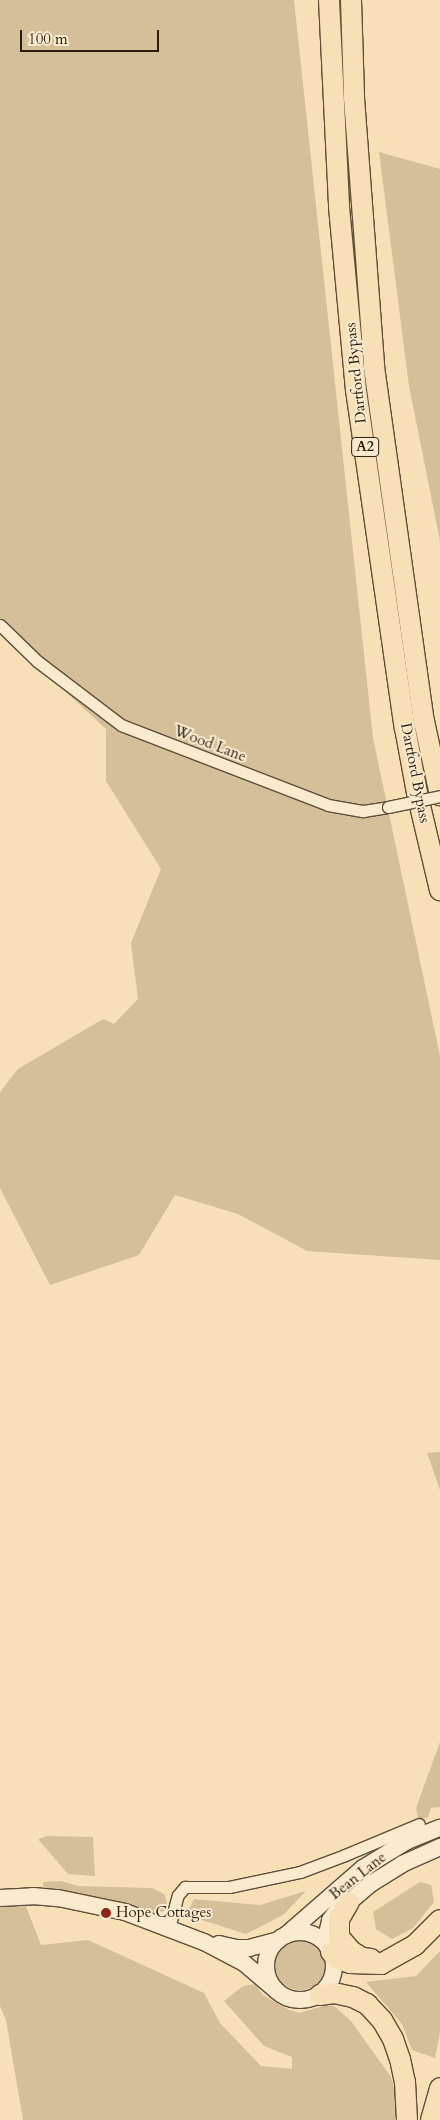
<!DOCTYPE html>
<html>
<head>
<meta charset="utf-8">
<style>
	body { margin:0 }
	#map { position:relative; width:440px; height:2120px; overflow:hidden; background:#f7e0b5; font-family:Cardo,serif }
	div>[style] { position:absolute }
	[style*='--x'] { left:calc(var(--x)*1px); top:calc(var(--y)*1px); width:calc(var(--w)*1px); rotate:calc(var(--a)*1deg) }
	.green>* { inset:0; background:#d4bf99 }
	.round { border-radius:50% }
	.roads { filter:drop-shadow(1px 0 #5e4d38) drop-shadow(-1px 0 #5e4d38) drop-shadow(0 1px #5e4d38) drop-shadow(0 -1px #5e4d38) }
	.street>* { height:11px; margin:-5.5px; padding:0 5.5px; transform-origin:5.5px; border-radius:5.5px; background:#faebcf }
	.secondary>* { height:16px; margin:-8px; padding:0 8px; transform-origin:8px; border-radius:8px; background:#faebcf }
	.secondary>.ring { margin:-8px; padding:0; box-sizing:content-box; background:none; border:16px solid #faebcf; border-radius:50% }
	.highway>* { height:20px; margin:-10px; padding:0 10px; transform-origin:10px; border-radius:10px; background:#f7e0b5 }
	.bridges { filter:drop-shadow(1px 0 #5e4d38) drop-shadow(-1px 0 #5e4d38) drop-shadow(0 1px #5e4d38) drop-shadow(0 -1px #5e4d38) }
	.street-bridge>* { height:11px; margin:-5.5px; padding:0 5.5px; transform-origin:5.5px; border-radius:5.5px; background:#faebcf }
	.dots>* { width:14px; height:14px; translate:-50% -50%; box-sizing:border-box; border:2px solid #faebcf; border-radius:50% }
	span { translate:-50% -50%; white-space:nowrap; text-align:center; line-height:1.15; -webkit-text-stroke:4px #faebcf; paint-order:stroke }
	.shield-label span { padding:1px 4px; background:#faebcf; border:1px solid; border-radius:4px; -webkit-text-stroke-width:0 }
	.shield-label { font-size:14px; color:#2b1c0f; font-weight:700 }
	.street-label { font-size:15px; color:#2b1c0f }
	.poi-label { font-size:15px; color:#2b1c0f }
	.left { translate:0 -50%; text-align:left }
	.scale { position:absolute; left:20px; top:30px; width:139px; height:22px; box-sizing:border-box; border:2px solid #2b1c0f; border-top:0; padding-left:6px; font-size:15px; line-height:18px; white-space:nowrap; color:#2b1c0f; -webkit-text-stroke:4px #faebcf; paint-order:stroke }
</style>
</head>
<body>
<div id="map">
	<div class="green">
		<div style="clip-path:polygon(0 0,294px 0,373px 738px,440px 1056px,440px 1260px,307px 1251px,238px 1214px,175px 1195px,139px 1255px,50px 1285px,0 1188px,0 1092px,18px 1069px,103px 1019px,114px 1024px,138px 999px,131px 943px,161px 869px,106px 781px,106px 729px,0 631px)"></div>
		<div style="clip-path:polygon(379px 152px,440px 169px,440px 541px,409px 386px)"></div>
		<div style="clip-path:polygon(440px 1452px,440px 1490px,427px 1453px)"></div>
		<div style="clip-path:polygon(440px 1742px,440px 1807px,431px 1808px,428px 1817px,421px 1819px,418px 1818px,416px 1808px)"></div>
		<div style="clip-path:polygon(48px 1836px,93px 1837px,95px 1876px,68px 1874px,38px 1839px)"></div>
		<div style="clip-path:polygon(61px 1881px,78px 1886px,152px 1888px,164px 1894px,167px 1902px,164px 1911px,153px 1913px,126px 1905px,44px 1892px,43px 1882px)"></div>
		<div style="clip-path:polygon(420px 1882px,431px 1885px,434px 1902px,413px 1928px,392px 1939px,376px 1929px,373px 1912px)"></div>
		<div style="clip-path:polygon(306px 1891px,283px 1915px,246px 1934px,186px 1915px,194px 1899px,260px 1905px)"></div>
		<div style="clip-path:polygon(25px 1904px,41px 1945px,88px 1940px,204px 1993px,220px 2023px,261px 2066px,292px 2069px,292px 2057px,264px 2046px,224px 2001px,243px 1986px,255px 1984px,263px 1995px,287px 2009px,299px 2013px,327px 2005px,334px 2006px,351px 2021px,391px 2077px,395px 2090px,395px 2120px,23px 2120px,6px 2020px,0 2006px,0 1907px)"></div>
		<div class="round" style="left:275px;top:1940px;width:50px;height:50px"></div>
		<div style="clip-path:polygon(440px 1951px,440px 2033px,435px 2058px,412px 2050px,402px 2024px,366px 1982px,416px 1976px)"></div>
	</div>
	<div class="roads">
		<div class="street">
			<div style="--x:0;--y:625;--w:52;--a:44.2"></div>
			<div style="--x:37;--y:661;--w:106;--a:37.3"></div>
			<div style="--x:121;--y:725;--w:222;--a:21.1"></div>
			<div style="--x:328;--y:805;--w:36;--a:10"></div>
			<div style="--x:363;--y:811;--w:25;--a:-9"></div>
			<div style="--x:169;--y:1928;--w:34;--a:-75"></div>
			<div style="--x:178;--y:1895;--w:11;--a:-49"></div>
			<div style="--x:185;--y:1887;--w:44;--a:0"></div>
			<div style="--x:229;--y:1887;--w:73;--a:-11.9"></div>
			<div style="--x:300;--y:1872;--w:48;--a:-20.7"></div>
			<div style="--x:345;--y:1855;--w:80;--a:-22.7"></div>
		</div>
		<div class="secondary">
			<div style="--x:0;--y:1898;--w:33;--a:-3"></div>
			<div style="--x:33;--y:1896;--w:25;--a:5"></div>
			<div style="--x:58;--y:1898;--w:68;--a:11.8"></div>
			<div style="--x:125;--y:1912;--w:85;--a:20.8"></div>
			<div style="--x:204;--y:1942;--w:45;--a:27.7"></div>
			<div style="--x:244;--y:1963;--w:43;--a:40.3"></div>
			<div class="ring" style="left:266px;top:1932px;width:52px;height:52px"></div>
			<div style="--x:286;--y:1935;--w:102;--a:-41"></div>
			<div style="--x:363;--y:1868;--w:52;--a:-31.5"></div>
			<div style="--x:407;--y:1841;--w:35;--a:-22"></div>
			<div style="--x:219;--y:1944;--w:17;--a:13"></div>
			<div style="--x:236;--y:1948;--w:13;--a:0"></div>
			<div style="--x:249;--y:1948;--w:30;--a:-15"></div>
			<div style="--x:327;--y:1946;--w:8;--a:-97"></div>
			<div style="--x:326;--y:1938;--w:18;--a:-77"></div>
			<div style="--x:330;--y:1920;--w:23;--a:-52"></div>
			<div style="--x:344;--y:1902;--w:5;--a:0"></div>
			<div style="--x:349;--y:1902;--w:30;--a:-40"></div>
			<div style="--x:372;--y:1883;--w:36;--a:-32"></div>
			<div style="--x:402;--y:1864;--w:42;--a:-24.1"></div>
		</div>
		<div class="highway">
			<div style="--x:329;--y:0;--w:207;--a:87.2"></div>
			<div style="--x:339;--y:207;--w:184;--a:84.7"></div>
			<div style="--x:356;--y:390;--w:342;--a:81.8"></div>
			<div style="--x:405;--y:728;--w:66;--a:79.5"></div>
			<div style="--x:417;--y:793;--w:100;--a:76.7"></div>
			<div style="--x:351;--y:0;--w:98;--a:88.2"></div>
			<div style="--x:354;--y:98;--w:270;--a:85.7"></div>
			<div style="--x:374;--y:367;--w:358;--a:82"></div>
			<div style="--x:424;--y:721;--w:76;--a:77.8"></div>
			<div style="--x:349;--y:1902;--w:20;--a:120"></div>
			<div style="--x:339;--y:1919;--w:18;--a:90"></div>
			<div style="--x:339;--y:1937;--w:18;--a:49"></div>
			<div style="--x:351;--y:1951;--w:13;--a:32"></div>
			<div style="--x:362;--y:1958;--w:9;--a:6"></div>
			<div style="--x:331;--y:1952;--w:10;--a:45"></div>
			<div style="--x:338;--y:1959;--w:13;--a:18"></div>
			<div style="--x:350;--y:1963;--w:31;--a:2"></div>
			<div style="--x:381;--y:1964;--w:39;--a:-29"></div>
			<div style="--x:415;--y:1945;--w:35;--a:-45"></div>
			<div style="--x:320;--y:1995;--w:14;--a:-8"></div>
			<div style="--x:334;--y:1993;--w:19;--a:12"></div>
			<div style="--x:353;--y:1997;--w:16;--a:27"></div>
			<div style="--x:367;--y:2004;--w:22;--a:47"></div>
			<div style="--x:382;--y:2020;--w:22;--a:60"></div>
			<div style="--x:393;--y:2039;--w:21;--a:71"></div>
			<div style="--x:400;--y:2059;--w:24;--a:78"></div>
			<div style="--x:405;--y:2082;--w:38;--a:87"></div>
			<div style="--x:431;--y:2120;--w:33;--a:-74"></div>
		</div>
	</div>
	<div class="bridges">
		<div class="street-bridge">
			<div style="--x:388;--y:807;--w:53;--a:-11.9"></div>
		</div>
	</div>
	<div class="dots">
		<div style="left:106px;top:1913px;background:#8f2418"></div>
	</div>
	<div class="shield-label">
		<span style="left:365px;top:447px">A2</span>
	</div>
	<div class="street-label">
		<span style="left:356px;top:373px;rotate:-96deg">Dartford Bypass</span>
		<span style="left:210px;top:744px;rotate:21deg">Wood Lane</span>
		<span style="left:415px;top:773px;rotate:79deg">Dartford Bypass</span>
		<span style="left:358px;top:1876px;rotate:-38deg">Bean Lane</span>
	</div>
	<div class="poi-label">
		<span class="left" style="left:116px;top:1913px">Hope Cottages</span>
	</div>
	<div class="scale">100 m</div>
</div>
</body>
</html>
